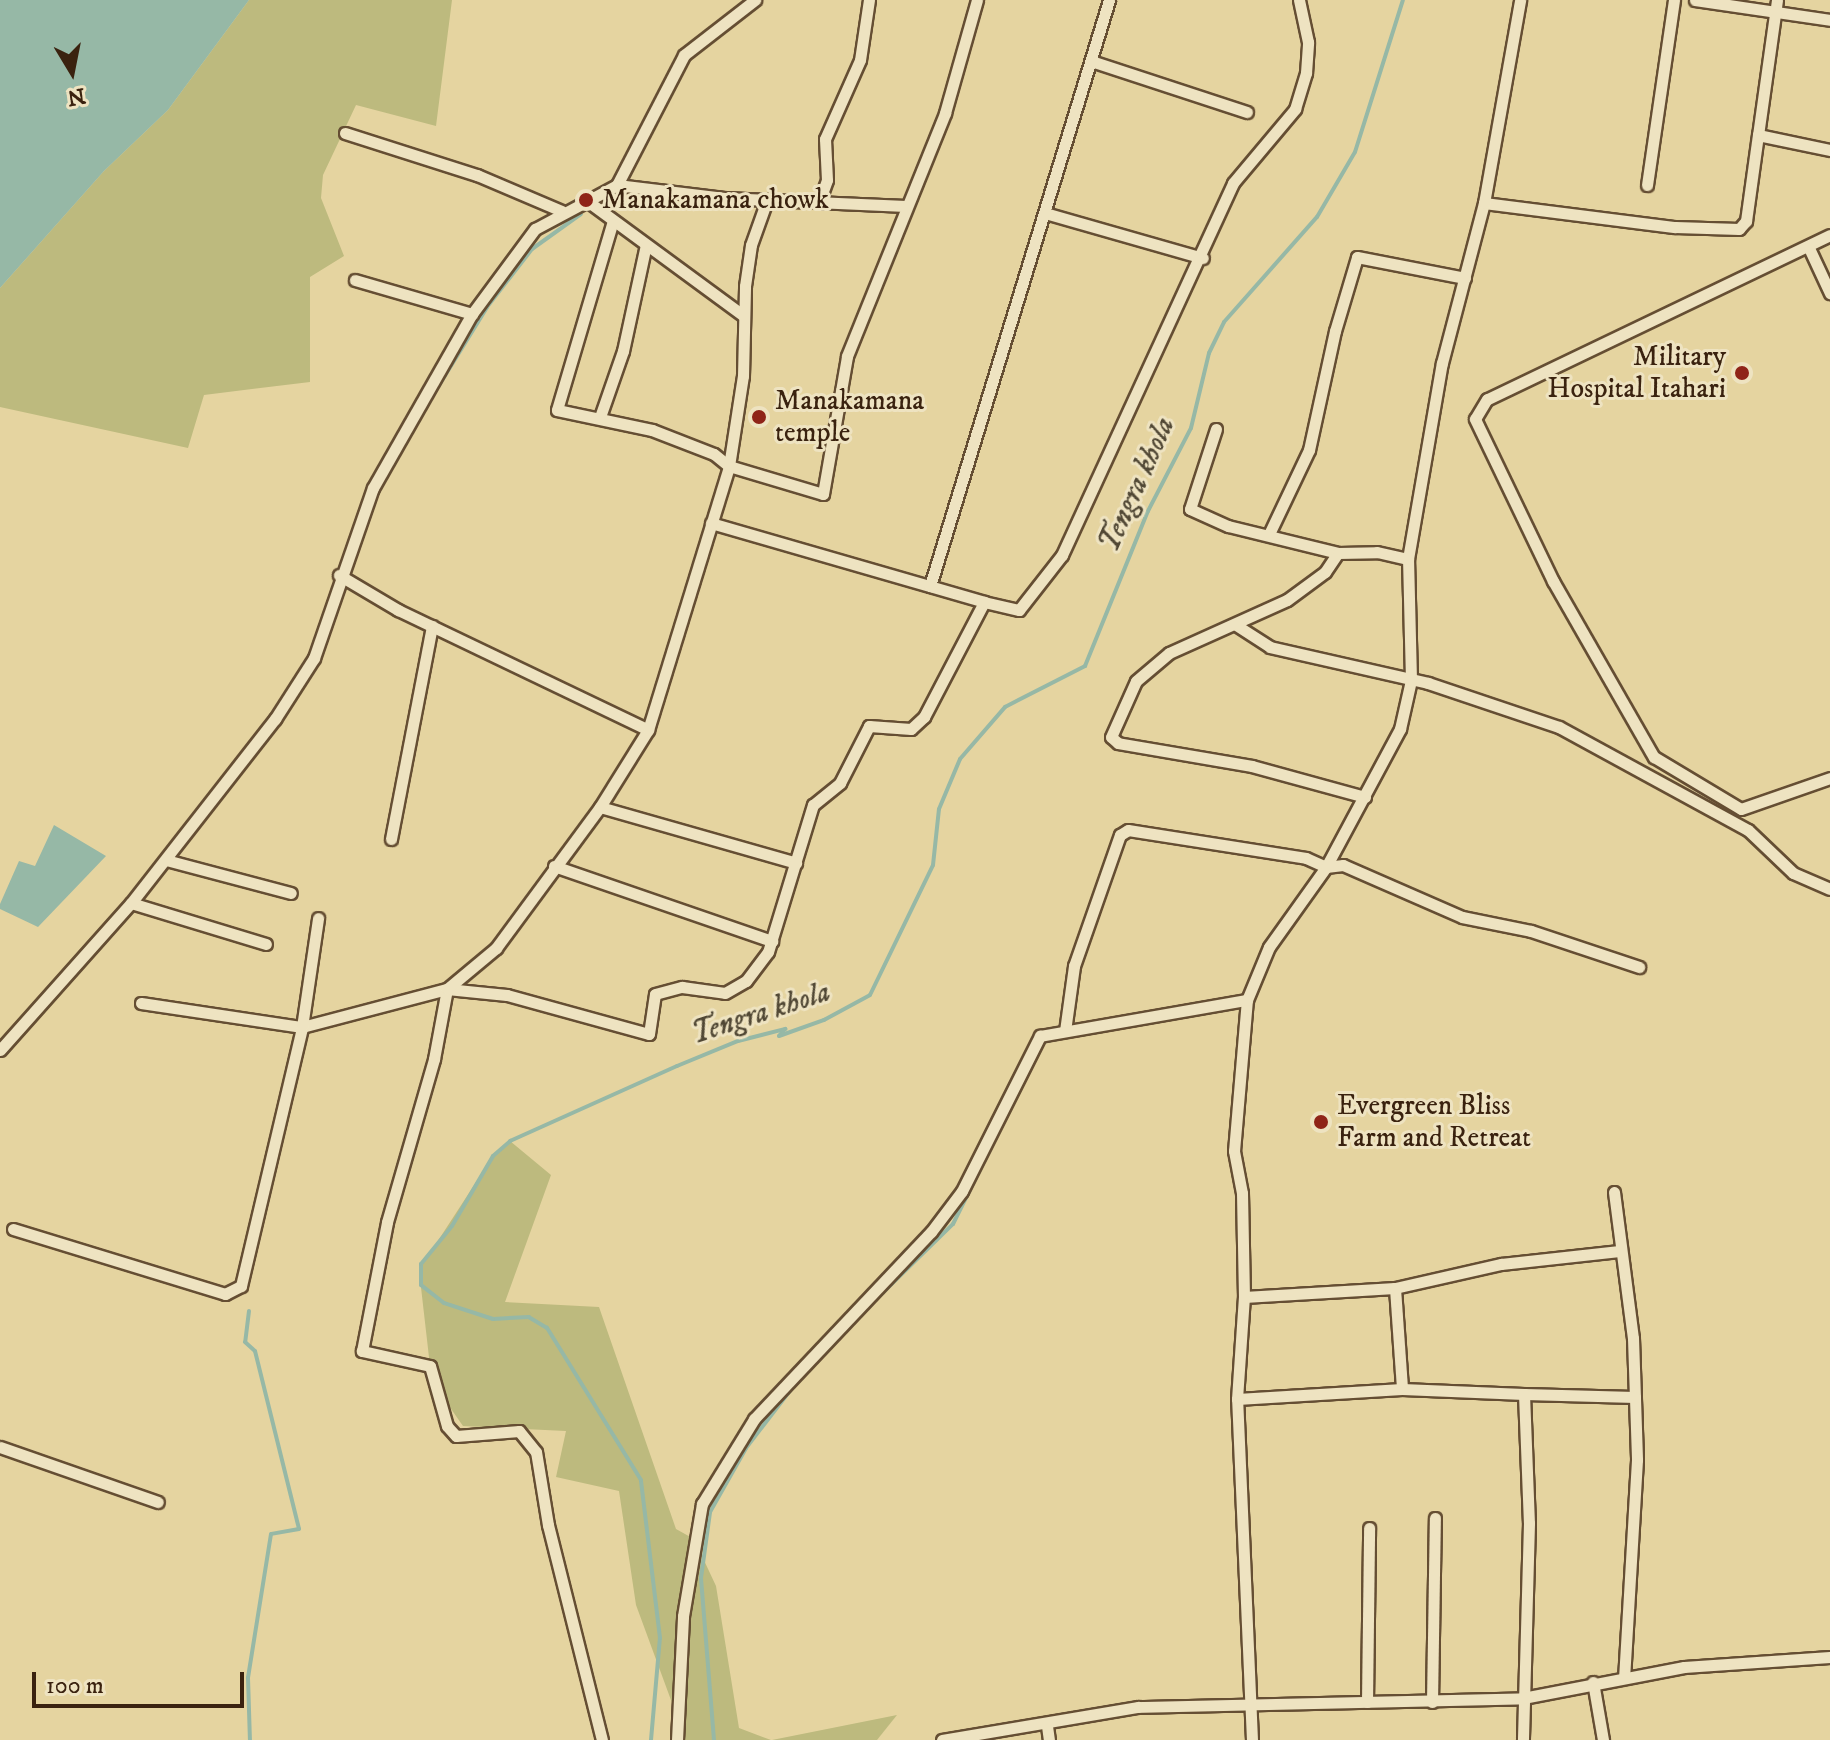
<!DOCTYPE html>
<html>
<head>
<meta charset="utf-8">
<style>
	body { margin:0 }
	#map { position:relative; width:1830px; height:1740px; overflow:hidden; background:#e5d4a0; font-family:"IM FELL DW Pica",serif }
	div>[style] { position:absolute }
	[style*='--x'] { left:calc(var(--x)*1px); top:calc(var(--y)*1px); width:calc(var(--w)*1px); rotate:calc(var(--a)*1deg) }
	.green>* { inset:0; background:#bdba7e }
	.water>* { inset:0; background:#96b8a6 }
	.stream>* { height:4px; margin:-2px; padding:0 2px; transform-origin:2px; border-radius:2px; background:#96b8a6 }
	.roads { filter:drop-shadow(2px 0 #654e33) drop-shadow(-2px 0 #654e33) drop-shadow(0 2px #654e33) drop-shadow(0 -2px #654e33) }
	.minor>* { height:11px; margin:-5.5px; padding:0 5.5px; transform-origin:5.5px; border-radius:5.5px; background:#eee3c1 }
	.dots>* { width:22px; height:22px; translate:-50% -50%; box-sizing:border-box; border:4px solid #eee3c1; border-radius:50% }
	span { translate:-50% -50%; white-space:nowrap; text-align:center; line-height:1.15; -webkit-text-stroke:6px #eee3c1; paint-order:stroke }
	.poi-label { font-size:28px; color:#3a220f }
	.left { translate:0 -50%; text-align:left }
	.right { translate:-100% -50%; text-align:right }
	.water-label { font-size:30px; color:#514835; font-style:italic }
	.north { position:absolute; left:32px; top:32px; width:80px; height:80px; -webkit-text-stroke:6px #eee3c1; paint-order:stroke; rotate:170deg; font-size:22px; font-weight:700; line-height:32px; text-align:center; color:#3a220f }
	.north::after { content:''; display:block; margin:auto; width:28px; height:36px; background:#3a220f; clip-path:polygon(50% 0,100% 100%,50% 72%,0 100%) }
	.scale { position:absolute; left:32px; top:1672px; width:212px; height:36px; box-sizing:border-box; border:4px solid #3a220f; border-top:0; padding-left:10px; font-size:24px; line-height:28px; white-space:nowrap; color:#3a220f; -webkit-text-stroke:6px #eee3c1; paint-order:stroke }
</style>
</head>
<body>
<div id="map">
	<div class="green">
		<div style="clip-path:polygon(249px 0,452px 0,436px 126px,356px 105px,323px 175px,321px 198px,344px 256px,310px 277px,310px 382px,204px 395px,188px 448px,0 407px,0 288px,104px 171px,168px 110px)"></div>
		<div style="clip-path:polygon(510px 1141px,551px 1175px,505px 1302px,599px 1307px,676px 1529px,694px 1539px,716px 1586px,739px 1728px,771px 1740px,677px 1740px,675px 1711px,636px 1605px,619px 1491px,556px 1477px,566px 1431px,463px 1426px,442px 1396px,430px 1366px,419px 1270px,493px 1156px)"></div>
		<div style="clip-path:polygon(897px 1715px,877px 1740px,772px 1740px)"></div>
	</div>
	<div class="water">
		<div style="clip-path:polygon(0 0,249px 0,168px 110px,104px 171px,0 288px)"></div>
		<div style="clip-path:polygon(54px 825px,106px 856px,38px 927px,0 909px,0 904px,19px 861px,35px 866px)"></div>
	</div>
	<div class="stream">
		<div style="--x:417;--y:421;--w:134;--a:-58.4"></div>
		<div style="--x:487;--y:307;--w:73;--a:-52.2"></div>
		<div style="--x:532;--y:249;--w:60;--a:-35.5"></div>
		<div style="--x:375;--y:498;--w:27;--a:-63"></div>
		<div style="--x:286;--y:711;--w:43;--a:-57.4"></div>
		<div style="--x:267;--y:740;--w:18;--a:-56"></div>
		<div style="--x:243;--y:769;--w:13;--a:-51"></div>
		<div style="--x:249;--y:1311;--w:31;--a:97"></div>
		<div style="--x:245;--y:1342;--w:13;--a:42"></div>
		<div style="--x:255;--y:1351;--w:183;--a:76.1"></div>
		<div style="--x:299;--y:1529;--w:28;--a:170"></div>
		<div style="--x:271;--y:1534;--w:146;--a:99.1"></div>
		<div style="--x:248;--y:1678;--w:62;--a:88.2"></div>
		<div style="--x:863;--y:1312;--w:126;--a:-44.4"></div>
		<div style="--x:953;--y:1224;--w:203;--a:-63.7"></div>
		<div style="--x:1043;--y:1042;--w:23;--a:-13"></div>
		<div style="--x:651;--y:1740;--w:102;--a:-85"></div>
		<div style="--x:660;--y:1638;--w:159;--a:-96.9"></div>
		<div style="--x:641;--y:1480;--w:179;--a:-121.7"></div>
		<div style="--x:547;--y:1328;--w:21;--a:-149"></div>
		<div style="--x:529;--y:1317;--w:36;--a:177"></div>
		<div style="--x:493;--y:1319;--w:52;--a:-161.9"></div>
		<div style="--x:444;--y:1303;--w:29;--a:-142"></div>
		<div style="--x:421;--y:1285;--w:21;--a:-90"></div>
		<div style="--x:421;--y:1264;--w:49;--a:-50.8"></div>
		<div style="--x:452;--y:1226;--w:81;--a:-59.6"></div>
		<div style="--x:493;--y:1156;--w:23;--a:-41"></div>
		<div style="--x:510;--y:1141;--w:183;--a:-24.2"></div>
		<div style="--x:677;--y:1066;--w:66;--a:-22.3"></div>
		<div style="--x:738;--y:1041;--w:49;--a:-14.3"></div>
		<div style="--x:785;--y:1029;--w:9;--a:131"></div>
		<div style="--x:779;--y:1036;--w:48;--a:-19.6"></div>
		<div style="--x:824;--y:1020;--w:52;--a:-28.5"></div>
		<div style="--x:870;--y:995;--w:144;--a:-64.1"></div>
		<div style="--x:933;--y:865;--w:56;--a:-83.9"></div>
		<div style="--x:939;--y:809;--w:54;--a:-67.2"></div>
		<div style="--x:960;--y:759;--w:69;--a:-49.1"></div>
		<div style="--x:1005;--y:707;--w:90;--a:-27.1"></div>
		<div style="--x:1085;--y:666;--w:167;--a:-67.9"></div>
		<div style="--x:1148;--y:511;--w:93;--a:-62.6"></div>
		<div style="--x:1191;--y:428;--w:77;--a:-76.5"></div>
		<div style="--x:1209;--y:353;--w:34;--a:-64"></div>
		<div style="--x:1224;--y:322;--w:140;--a:-48.5"></div>
		<div style="--x:1317;--y:217;--w:75;--a:-59.7"></div>
		<div style="--x:1355;--y:152;--w:159;--a:-72.5"></div>
		<div style="--x:714;--y:1740;--w:163;--a:-94.6"></div>
		<div style="--x:701;--y:1578;--w:67;--a:-82.2"></div>
		<div style="--x:710;--y:1512;--w:73;--a:-60.6"></div>
		<div style="--x:746;--y:1448;--w:87;--a:-52.5"></div>
	</div>
	<div class="roads">
		<div class="minor">
			<div style="--x:1695;--y:0;--w:136;--a:8.4"></div>
			<div style="--x:1777;--y:0;--w:136;--a:98"></div>
			<div style="--x:1758;--y:135;--w:74;--a:11.8"></div>
			<div style="--x:1091;--y:61;--w:164;--a:18.1"></div>
			<div style="--x:345;--y:133;--w:139;--a:17.7"></div>
			<div style="--x:477;--y:175;--w:92;--a:23"></div>
			<div style="--x:617;--y:185;--w:108;--a:6.9"></div>
			<div style="--x:724;--y:198;--w:182;--a:2.5"></div>
			<div style="--x:1647;--y:185;--w:187;--a:-81.7"></div>
			<div style="--x:586;--y:200;--w:196;--a:36.3"></div>
			<div style="--x:819;--y:202;--w:23;--a:-70"></div>
			<div style="--x:827;--y:180;--w:41;--a:-92.8"></div>
			<div style="--x:825;--y:139;--w:86;--a:-66.1"></div>
			<div style="--x:860;--y:60;--w:61;--a:-81.5"></div>
			<div style="--x:1484;--y:203;--w:193;--a:7.2"></div>
			<div style="--x:1675;--y:227;--w:64;--a:1.8"></div>
			<div style="--x:1739;--y:229;--w:11;--a:-49"></div>
			<div style="--x:1746;--y:221;--w:87;--a:-82.1"></div>
			<div style="--x:1045;--y:213;--w:164;--a:15.9"></div>
			<div style="--x:612;--y:224;--w:194;--a:106.5"></div>
			<div style="--x:557;--y:410;--w:97;--a:11.9"></div>
			<div style="--x:652;--y:430;--w:66;--a:21.2"></div>
			<div style="--x:714;--y:454;--w:19;--a:39"></div>
			<div style="--x:729;--y:466;--w:98;--a:16.6"></div>
			<div style="--x:823;--y:494;--w:140;--a:-80.1"></div>
			<div style="--x:847;--y:356;--w:262;--a:-68"></div>
			<div style="--x:945;--y:113;--w:117;--a:-74.2"></div>
			<div style="--x:1830;--y:235;--w:380;--a:154.4"></div>
			<div style="--x:1487;--y:399;--w:23;--a:121"></div>
			<div style="--x:1475;--y:419;--w:180;--a:64.3"></div>
			<div style="--x:1553;--y:581;--w:203;--a:60.2"></div>
			<div style="--x:1654;--y:757;--w:101;--a:30.9"></div>
			<div style="--x:1741;--y:809;--w:94;--a:-19.2"></div>
			<div style="--x:1809;--y:248;--w:50;--a:65"></div>
			<div style="--x:355;--y:280;--w:122;--a:16.2"></div>
			<div style="--x:600;--y:417;--w:70;--a:-70.8"></div>
			<div style="--x:623;--y:351;--w:108;--a:-77.8"></div>
			<div style="--x:1216;--y:429;--w:84;--a:108"></div>
			<div style="--x:1190;--y:509;--w:42;--a:24.1"></div>
			<div style="--x:1228;--y:526;--w:113;--a:13.8"></div>
			<div style="--x:711;--y:523;--w:284;--a:16.1"></div>
			<div style="--x:1270;--y:532;--w:91;--a:-64.6"></div>
			<div style="--x:1309;--y:450;--w:122;--a:-77.7"></div>
			<div style="--x:1335;--y:331;--w:77;--a:-73.4"></div>
			<div style="--x:1357;--y:257;--w:110;--a:11"></div>
			<div style="--x:339;--y:575;--w:69;--a:30.7"></div>
			<div style="--x:398;--y:610;--w:277;--a:25.6"></div>
			<div style="--x:930;--y:586;--w:613;--a:-73.01"></div>
			<div style="--x:1236;--y:625;--w:40;--a:32.9"></div>
			<div style="--x:1270;--y:647;--w:162;--a:12.8"></div>
			<div style="--x:1428;--y:683;--w:138;--a:18.6"></div>
			<div style="--x:1559;--y:727;--w:215;--a:28.6"></div>
			<div style="--x:1748;--y:830;--w:62;--a:43.7"></div>
			<div style="--x:1793;--y:873;--w:40;--a:23.4"></div>
			<div style="--x:1365;--y:797;--w:117;--a:-164.7"></div>
			<div style="--x:1252;--y:766;--w:136;--a:-170.3"></div>
			<div style="--x:1118;--y:743;--w:9;--a:-139"></div>
			<div style="--x:1111;--y:737;--w:61;--a:-65.9"></div>
			<div style="--x:1136;--y:681;--w:43;--a:-40.3"></div>
			<div style="--x:1169;--y:653;--w:129;--a:-24.2"></div>
			<div style="--x:1287;--y:600;--w:47;--a:-36.4"></div>
			<div style="--x:1325;--y:572;--w:23;--a:-56"></div>
			<div style="--x:1338;--y:553;--w:39;--a:-1"></div>
			<div style="--x:1377;--y:552;--w:32;--a:13"></div>
			<div style="--x:600;--y:807;--w:204;--a:15.9"></div>
			<div style="--x:391;--y:839;--w:217;--a:-79.1"></div>
			<div style="--x:166;--y:860;--w:129;--a:14.8"></div>
			<div style="--x:554;--y:866;--w:231;--a:19"></div>
			<div style="--x:131;--y:903;--w:141;--a:16.9"></div>
			<div style="--x:141;--y:1003;--w:163;--a:8.5"></div>
			<div style="--x:302;--y:1027;--w:150;--a:-14.7"></div>
			<div style="--x:447;--y:989;--w:60;--a:5.7"></div>
			<div style="--x:507;--y:995;--w:147;--a:15.4"></div>
			<div style="--x:649;--y:1034;--w:40;--a:-81.5"></div>
			<div style="--x:655;--y:994;--w:28;--a:-15"></div>
			<div style="--x:682;--y:987;--w:43;--a:7.9"></div>
			<div style="--x:725;--y:993;--w:24;--a:-30"></div>
			<div style="--x:746;--y:981;--w:36;--a:-53"></div>
			<div style="--x:768;--y:952;--w:154;--a:-73"></div>
			<div style="--x:813;--y:805;--w:35;--a:-39"></div>
			<div style="--x:840;--y:783;--w:64;--a:-63"></div>
			<div style="--x:869;--y:726;--w:42;--a:4.1"></div>
			<div style="--x:911;--y:729;--w:18;--a:-43"></div>
			<div style="--x:924;--y:717;--w:130;--a:-62.4"></div>
			<div style="--x:984;--y:602;--w:36;--a:13"></div>
			<div style="--x:1019;--y:610;--w:70;--a:-52"></div>
			<div style="--x:1062;--y:555;--w:409;--a:-65.3"></div>
			<div style="--x:1233;--y:183;--w:97;--a:-50"></div>
			<div style="--x:1295;--y:109;--w:38;--a:-73"></div>
			<div style="--x:1306;--y:73;--w:31;--a:-86"></div>
			<div style="--x:1308;--y:42;--w:43;--a:-102.1"></div>
			<div style="--x:1065;--y:1031;--w:66;--a:-82.1"></div>
			<div style="--x:1074;--y:966;--w:139;--a:-70.7"></div>
			<div style="--x:1120;--y:835;--w:9;--a:-32"></div>
			<div style="--x:1128;--y:830;--w:180;--a:8.9"></div>
			<div style="--x:1306;--y:858;--w:22;--a:24"></div>
			<div style="--x:1326;--y:867;--w:17;--a:-7"></div>
			<div style="--x:1343;--y:865;--w:130;--a:23.6"></div>
			<div style="--x:1462;--y:917;--w:70;--a:11.5"></div>
			<div style="--x:1531;--y:931;--w:114;--a:18.4"></div>
			<div style="--x:0;--y:1050;--w:197;--a:-48.3"></div>
			<div style="--x:131;--y:903;--w:234;--a:-52"></div>
			<div style="--x:275;--y:719;--w:72;--a:-57.4"></div>
			<div style="--x:314;--y:658;--w:180;--a:-70.9"></div>
			<div style="--x:373;--y:488;--w:200;--a:-60.4"></div>
			<div style="--x:472;--y:314;--w:106;--a:-53.5"></div>
			<div style="--x:535;--y:229;--w:93;--a:-28.2"></div>
			<div style="--x:617;--y:185;--w:146;--a:-62.7"></div>
			<div style="--x:684;--y:55;--w:90;--a:-37.8"></div>
			<div style="--x:1614;--y:1192;--w:147;--a:82.6"></div>
			<div style="--x:1633;--y:1338;--w:122;--a:88.1"></div>
			<div style="--x:1637;--y:1460;--w:217;--a:93.4"></div>
			<div style="--x:13;--y:1229;--w:222;--a:17"></div>
			<div style="--x:225;--y:1294;--w:18;--a:-27"></div>
			<div style="--x:241;--y:1286;--w:266;--a:-76.7"></div>
			<div style="--x:302;--y:1027;--w:110;--a:-81.6"></div>
			<div style="--x:1395;--y:1288;--w:101;--a:86"></div>
			<div style="--x:1244;--y:1297;--w:151;--a:-3.4"></div>
			<div style="--x:1395;--y:1288;--w:109;--a:-12.8"></div>
			<div style="--x:1501;--y:1264;--w:119;--a:-6.3"></div>
			<div style="--x:1524;--y:1394;--w:111;--a:1.5"></div>
			<div style="--x:1237;--y:1399;--w:165;--a:-3.5"></div>
			<div style="--x:1402;--y:1389;--w:122;--a:2.3"></div>
			<div style="--x:1524;--y:1394;--w:129;--a:87.8"></div>
			<div style="--x:1529;--y:1523;--w:217;--a:91.6"></div>
			<div style="--x:0;--y:1447;--w:167;--a:19.2"></div>
			<div style="--x:1593;--y:1682;--w:59;--a:80.2"></div>
			<div style="--x:1367;--y:1702;--w:174;--a:-89.3"></div>
			<div style="--x:1432;--y:1702;--w:184;--a:-89.1"></div>
			<div style="--x:1047;--y:1726;--w:14;--a:82"></div>
			<div style="--x:602;--y:1740;--w:222;--a:-104.1"></div>
			<div style="--x:548;--y:1525;--w:74;--a:-99.3"></div>
			<div style="--x:536;--y:1452;--w:27;--a:-129"></div>
			<div style="--x:519;--y:1431;--w:63;--a:175.5"></div>
			<div style="--x:456;--y:1436;--w:13;--a:-132"></div>
			<div style="--x:447;--y:1426;--w:62;--a:-105.8"></div>
			<div style="--x:430;--y:1366;--w:70;--a:-167.6"></div>
			<div style="--x:362;--y:1351;--w:131;--a:-79"></div>
			<div style="--x:387;--y:1222;--w:170;--a:-73.9"></div>
			<div style="--x:434;--y:1059;--w:71;--a:-79.5"></div>
			<div style="--x:447;--y:989;--w:64;--a:-39.9"></div>
			<div style="--x:496;--y:948;--w:175;--a:-53.6"></div>
			<div style="--x:600;--y:807;--w:91;--a:-58.1"></div>
			<div style="--x:648;--y:730;--w:276;--a:-72.9"></div>
			<div style="--x:729;--y:466;--w:91;--a:-81.2"></div>
			<div style="--x:743;--y:376;--w:90;--a:-88.7"></div>
			<div style="--x:745;--y:286;--w:41;--a:-81.7"></div>
			<div style="--x:751;--y:245;--w:48;--a:-70.4"></div>
			<div style="--x:677;--y:1740;--w:124;--a:-87.2"></div>
			<div style="--x:683;--y:1616;--w:114;--a:-80.4"></div>
			<div style="--x:702;--y:1504;--w:100;--a:-58.5"></div>
			<div style="--x:754;--y:1419;--w:257;--a:-46.6"></div>
			<div style="--x:931;--y:1232;--w:51;--a:-52.9"></div>
			<div style="--x:962;--y:1191;--w:174;--a:-63.3"></div>
			<div style="--x:1040;--y:1036;--w:210;--a:-9.9"></div>
			<div style="--x:942;--y:1740;--w:199;--a:-9.6"></div>
			<div style="--x:1138;--y:1707;--w:385;--a:-1.3"></div>
			<div style="--x:1523;--y:1698;--w:164;--a:-10.9"></div>
			<div style="--x:1684;--y:1667;--w:146;--a:-3.9"></div>
			<div style="--x:1252;--y:1740;--w:341;--a:-92.5"></div>
			<div style="--x:1237;--y:1399;--w:102;--a:-86.1"></div>
			<div style="--x:1244;--y:1297;--w:104;--a:-91.1"></div>
			<div style="--x:1242;--y:1193;--w:43;--a:-100.8"></div>
			<div style="--x:1234;--y:1151;--w:152;--a:-85.1"></div>
			<div style="--x:1247;--y:1000;--w:57;--a:-67.5"></div>
			<div style="--x:1269;--y:947;--w:98;--a:-54.5"></div>
			<div style="--x:1326;--y:867;--w:157;--a:-61.8"></div>
			<div style="--x:1400;--y:729;--w:50;--a:-77.3"></div>
			<div style="--x:1411;--y:680;--w:121;--a:-91.4"></div>
			<div style="--x:1408;--y:559;--w:199;--a:-80.2"></div>
			<div style="--x:1442;--y:363;--w:165;--a:-75.3"></div>
			<div style="--x:1484;--y:203;--w:206;--a:-79.9"></div>
		</div>
	</div>
	<div class="dots">
		<div style="left:586px;top:200px;background:#8f2418"></div>
		<div style="left:1742px;top:373px;background:#8f2418"></div>
		<div style="left:759px;top:417px;background:#8f2418"></div>
		<div style="left:1321px;top:1122px;background:#8f2418"></div>
	</div>
	<div class="poi-label">
		<span class="left" style="left:602px;top:200px">Manakamana chowk</span>
		<span class="right" style="left:1726px;top:373px">Military<br>Hospital Itahari</span>
		<span class="left" style="left:775px;top:417px">Manakamana<br>temple</span>
		<span class="left" style="left:1337px;top:1122px">Evergreen Bliss<br>Farm and Retreat</span>
	</div>
	<div class="water-label">
		<span style="left:1138px;top:485px;rotate:-66deg">Tengra khola</span>
		<span style="left:761px;top:1014px;rotate:-18deg">Tengra khola</span>
	</div>
	<div class="north">N</div>
	<div class="scale">100 m</div>
</div>
</body>
</html>
